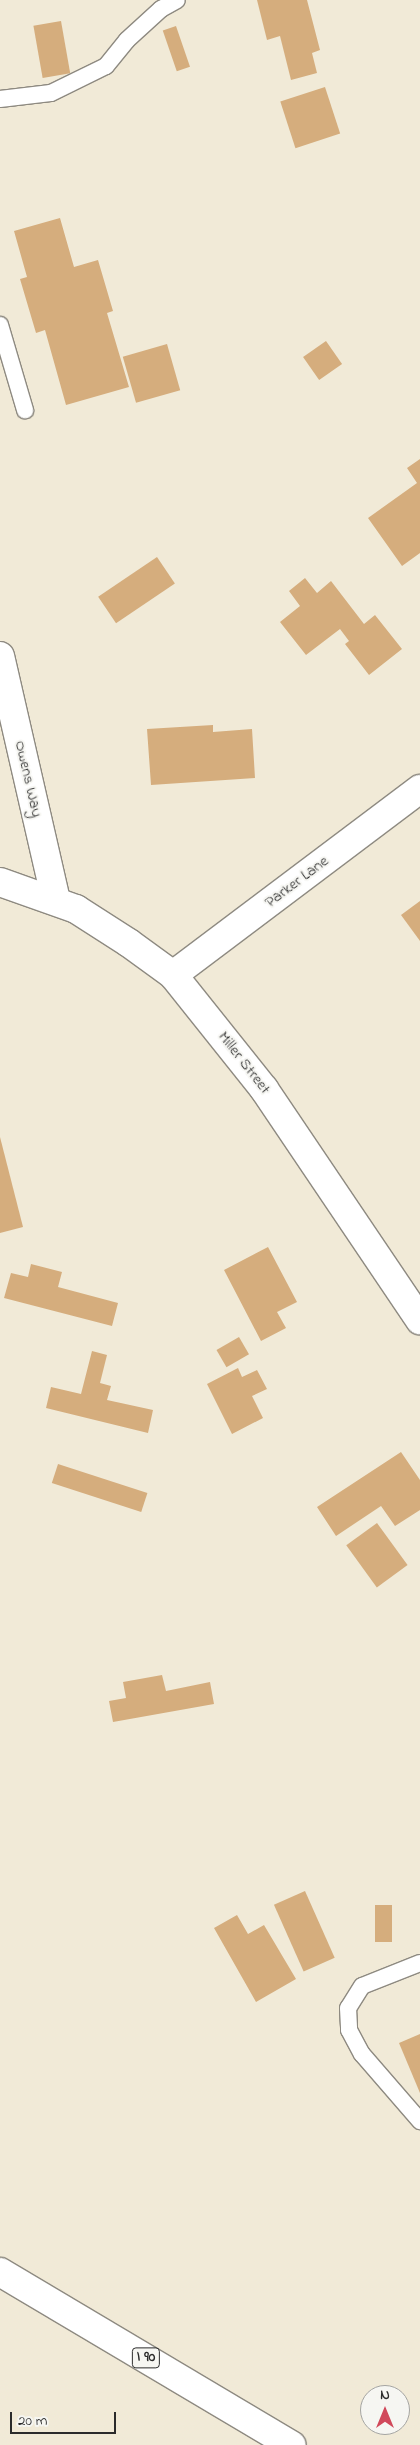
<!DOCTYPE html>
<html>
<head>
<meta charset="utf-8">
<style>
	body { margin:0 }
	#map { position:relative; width:420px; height:2445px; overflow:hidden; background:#f1ead7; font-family:"Indie Flower",sans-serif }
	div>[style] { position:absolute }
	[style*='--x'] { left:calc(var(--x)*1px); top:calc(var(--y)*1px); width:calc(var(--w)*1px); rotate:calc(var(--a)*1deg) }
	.building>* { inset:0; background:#d5ad7d; transform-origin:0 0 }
	.roads { filter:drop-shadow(1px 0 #8e8a81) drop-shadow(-1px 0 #8e8a81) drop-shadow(0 1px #8e8a81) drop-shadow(0 -1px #8e8a81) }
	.service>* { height:16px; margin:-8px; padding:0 8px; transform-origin:8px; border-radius:8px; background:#fff }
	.minor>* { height:28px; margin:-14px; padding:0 14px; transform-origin:14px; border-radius:14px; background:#fff }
	.tertiary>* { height:28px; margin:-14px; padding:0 14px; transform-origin:14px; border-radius:14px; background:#fff }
	.motorway>* { height:28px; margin:-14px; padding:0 14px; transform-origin:14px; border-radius:14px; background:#fff }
	span { translate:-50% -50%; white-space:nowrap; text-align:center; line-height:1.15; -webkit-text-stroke:4px #f6f6f2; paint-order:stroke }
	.shield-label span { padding:1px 4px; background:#f6f6f2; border:1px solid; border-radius:4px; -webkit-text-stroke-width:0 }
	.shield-label { font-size:15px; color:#2b2b2b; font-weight:700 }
	.street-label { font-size:16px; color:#2b2b2b }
	.north { position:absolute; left:360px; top:2385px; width:50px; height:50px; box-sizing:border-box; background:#f6f6f2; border:1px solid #a5a5a2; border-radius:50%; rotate:0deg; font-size:14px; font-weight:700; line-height:20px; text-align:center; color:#2b2b2b }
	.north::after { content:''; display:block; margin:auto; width:18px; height:22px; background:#d1495b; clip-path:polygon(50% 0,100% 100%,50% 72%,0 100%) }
	.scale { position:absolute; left:10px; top:2412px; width:106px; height:22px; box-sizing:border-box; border:2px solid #2b2b2b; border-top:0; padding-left:6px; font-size:15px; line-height:18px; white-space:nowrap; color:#2b2b2b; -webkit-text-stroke:4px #f6f6f2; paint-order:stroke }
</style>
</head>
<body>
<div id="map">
	<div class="building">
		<div style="clip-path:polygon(257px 0,307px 0,320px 50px,312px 53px,317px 73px,291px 80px,280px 36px,267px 40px)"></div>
		<div style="left:61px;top:21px;width:53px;height:28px;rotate:80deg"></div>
		<div style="left:176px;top:26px;width:43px;height:14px;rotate:71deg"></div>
		<div style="left:325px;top:87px;width:49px;height:47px;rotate:72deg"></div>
		<div style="clip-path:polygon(60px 218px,74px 267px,98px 260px,113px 311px,107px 313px,129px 387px,66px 405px,45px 330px,36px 333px,20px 279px,27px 277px,14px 231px)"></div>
		<div style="left:326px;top:341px;width:28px;height:28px;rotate:55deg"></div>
		<div style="left:167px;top:344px;width:48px;height:46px;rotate:74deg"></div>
		<div style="clip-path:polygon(420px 459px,420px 553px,402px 566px,368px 518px,417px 483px,407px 468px)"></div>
		<div style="left:157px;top:557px;width:32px;height:71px;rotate:56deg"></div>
		<div style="clip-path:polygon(305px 578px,317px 593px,331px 581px,364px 624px,375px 615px,402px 649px,369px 675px,345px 644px,349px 641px,340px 629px,306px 655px,280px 622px,300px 606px,289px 591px)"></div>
		<div style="clip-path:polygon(213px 725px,213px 732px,252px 729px,255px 778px,151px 785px,147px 729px)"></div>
		<div style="clip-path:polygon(420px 901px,420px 941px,401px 915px)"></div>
		<div style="clip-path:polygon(0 1137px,23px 1227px,0 1233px)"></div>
		<div style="clip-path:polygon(268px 1247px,297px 1302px,277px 1312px,286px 1328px,261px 1341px,224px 1270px)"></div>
		<div style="clip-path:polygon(31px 1264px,62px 1272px,58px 1287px,118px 1303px,112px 1326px,4px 1298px,11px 1273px,28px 1277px)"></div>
		<div style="left:239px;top:1337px;width:20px;height:26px;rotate:60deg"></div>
		<div style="clip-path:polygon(92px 1351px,107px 1355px,100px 1383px,111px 1386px,107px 1400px,153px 1410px,148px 1433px,46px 1408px,51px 1387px,81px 1394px)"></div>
		<div style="clip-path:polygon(238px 1368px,242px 1377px,257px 1370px,267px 1389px,252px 1396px,263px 1418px,232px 1434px,207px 1384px)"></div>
		<div style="clip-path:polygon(401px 1452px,420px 1480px,420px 1510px,395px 1526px,381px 1506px,336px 1536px,317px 1507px)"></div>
		<div style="left:58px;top:1464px;width:94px;height:20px;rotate:18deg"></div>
		<div style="left:377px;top:1523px;width:52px;height:38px;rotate:54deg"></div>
		<div style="clip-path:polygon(162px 1675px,166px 1691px,210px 1682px,214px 1704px,113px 1722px,109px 1701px,126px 1698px,123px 1682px)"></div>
		<div style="left:305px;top:1891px;width:73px;height:34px;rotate:66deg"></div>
		<div style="left:375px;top:1905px;width:17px;height:37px"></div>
		<div style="clip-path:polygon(237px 1915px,248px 1934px,264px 1925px,296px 1979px,256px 2002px,214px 1928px)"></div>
		<div style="clip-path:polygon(420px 2034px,420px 2093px,399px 2043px)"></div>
	</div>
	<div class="roads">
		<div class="service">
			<div style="--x:0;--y:99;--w:51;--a:-6.7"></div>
			<div style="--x:51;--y:93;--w:61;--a:-26.1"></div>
			<div style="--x:106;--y:66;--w:33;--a:-51"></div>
			<div style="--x:127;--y:40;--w:46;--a:-42.4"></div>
			<div style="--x:161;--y:9;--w:18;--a:-29"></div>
			<div style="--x:0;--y:325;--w:89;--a:73.6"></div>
			<div style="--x:420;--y:1963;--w:62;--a:158.4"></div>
			<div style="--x:362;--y:1986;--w:26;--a:122"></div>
			<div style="--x:348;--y:2008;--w:22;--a:87"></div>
			<div style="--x:349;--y:2030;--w:27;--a:62"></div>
			<div style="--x:362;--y:2054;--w:89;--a:49.1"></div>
		</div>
		<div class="minor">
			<div style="--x:0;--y:656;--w:251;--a:77.1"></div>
			<div style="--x:173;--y:975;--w:309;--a:-37"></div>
		</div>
		<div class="tertiary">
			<div style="--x:0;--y:882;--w:81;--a:19.6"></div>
			<div style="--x:76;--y:909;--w:63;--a:32.7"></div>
			<div style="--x:129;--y:943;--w:54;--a:36"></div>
			<div style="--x:173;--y:975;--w:146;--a:51.4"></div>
			<div style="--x:264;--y:1089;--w:279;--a:56"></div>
		</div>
		<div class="motorway">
			<div style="--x:0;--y:2272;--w:339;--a:30.7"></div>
		</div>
	</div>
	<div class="shield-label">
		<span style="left:146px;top:2358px">I 90</span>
	</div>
	<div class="street-label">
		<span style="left:28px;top:779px;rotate:77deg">Owens Way</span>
		<span style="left:297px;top:882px;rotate:-37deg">Parker Lane</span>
		<span style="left:244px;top:1063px;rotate:52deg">Miller Street</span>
	</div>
	<div class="north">N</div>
	<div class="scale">20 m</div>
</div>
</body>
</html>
